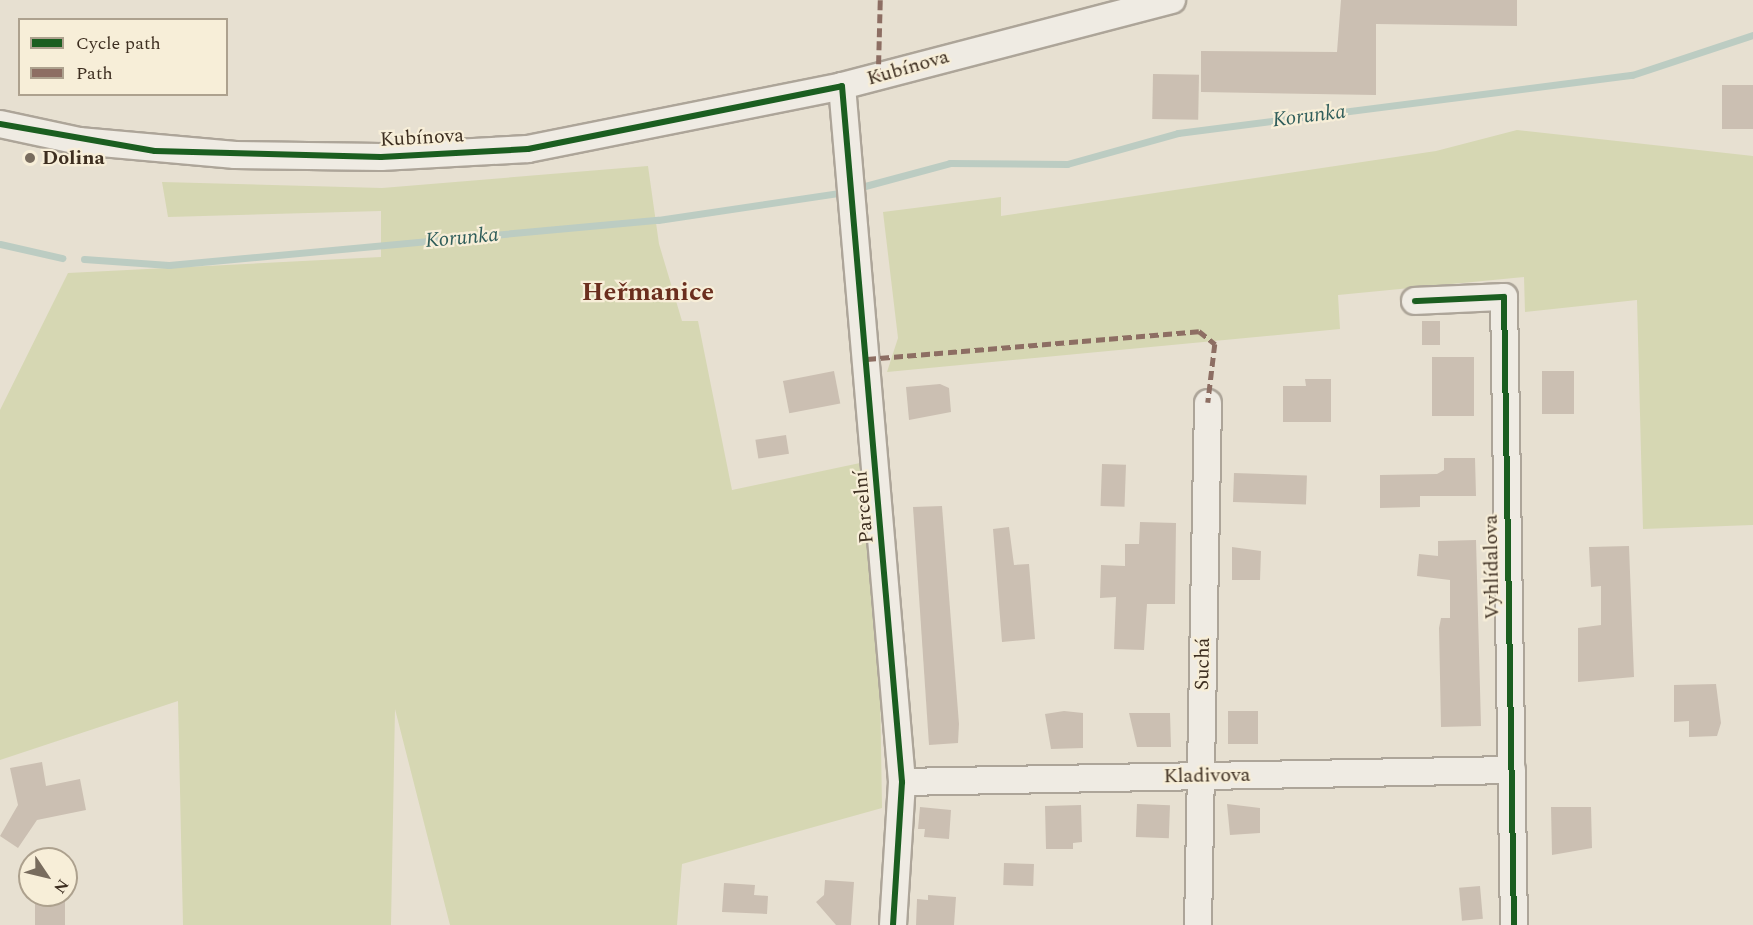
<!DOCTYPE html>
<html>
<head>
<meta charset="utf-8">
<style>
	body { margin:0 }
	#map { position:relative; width:1753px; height:925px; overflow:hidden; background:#e7e0d1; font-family:Spectral,serif }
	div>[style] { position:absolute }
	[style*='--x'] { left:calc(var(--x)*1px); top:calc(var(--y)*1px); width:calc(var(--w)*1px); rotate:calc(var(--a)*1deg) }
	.green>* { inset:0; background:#d6d7b3 }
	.stream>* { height:7px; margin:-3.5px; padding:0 3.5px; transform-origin:3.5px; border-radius:3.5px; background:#bcccc2 }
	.building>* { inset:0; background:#cbbfb2; transform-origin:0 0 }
	.roads { filter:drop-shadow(2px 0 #ada599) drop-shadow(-2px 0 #ada599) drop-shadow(0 2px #ada599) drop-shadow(0 -2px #ada599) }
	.minor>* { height:26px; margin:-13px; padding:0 13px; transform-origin:13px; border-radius:13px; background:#efebe3 }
	.quiet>* { height:4.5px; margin-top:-2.25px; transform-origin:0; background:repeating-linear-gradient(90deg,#8d6e63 0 9px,transparent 0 13.5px) }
	.cycleway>* { height:6px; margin:-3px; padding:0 3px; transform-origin:3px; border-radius:3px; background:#1b5e20 }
	.dots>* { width:16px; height:16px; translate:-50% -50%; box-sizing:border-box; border:3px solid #f7eed8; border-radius:50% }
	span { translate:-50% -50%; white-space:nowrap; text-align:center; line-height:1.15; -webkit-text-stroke:4.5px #f7eed8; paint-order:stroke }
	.street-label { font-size:20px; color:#3d2e20 }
	.poi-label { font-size:20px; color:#3d2e20; font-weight:700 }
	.left { translate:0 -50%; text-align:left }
	.water-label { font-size:21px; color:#2f5d5a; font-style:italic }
	.district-label { font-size:26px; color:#6b2e1e; font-weight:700 }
	.legend { position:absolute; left:18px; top:18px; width:210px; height:78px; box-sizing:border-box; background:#f7eed8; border:2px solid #ada18e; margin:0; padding:8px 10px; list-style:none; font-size:18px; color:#3d2e20 }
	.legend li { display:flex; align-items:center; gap:12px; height:30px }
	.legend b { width:30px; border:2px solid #ada18e }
	.north { position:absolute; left:18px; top:847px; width:60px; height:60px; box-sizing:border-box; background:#f7eed8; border:2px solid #ada18e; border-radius:50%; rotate:125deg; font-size:16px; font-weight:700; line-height:24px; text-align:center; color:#3d2e20 }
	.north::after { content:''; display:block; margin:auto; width:21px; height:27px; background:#786c5e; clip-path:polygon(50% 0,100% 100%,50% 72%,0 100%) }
</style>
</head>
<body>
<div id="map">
	<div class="green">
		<div style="clip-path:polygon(1517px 130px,1753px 156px,1753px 525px,1643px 529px,1637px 300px,1525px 312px,1524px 277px,1338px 295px,1340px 329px,887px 372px,898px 338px,883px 212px,1001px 197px,1001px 216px,1436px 151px)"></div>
		<div style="clip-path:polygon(648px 166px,659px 244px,682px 321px,698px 321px,732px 490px,860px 463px,879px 620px,882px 808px,682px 864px,677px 925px,450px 925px,395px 709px,391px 925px,183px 925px,178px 701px,0 760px,0 410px,68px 273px,381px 257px,381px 211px,168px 217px,162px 182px,382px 188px)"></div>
	</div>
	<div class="stream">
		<div style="--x:865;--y:186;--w:88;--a:-15.1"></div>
		<div style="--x:950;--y:163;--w:117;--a:0.5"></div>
		<div style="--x:1067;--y:164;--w:115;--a:-15.6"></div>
		<div style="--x:1178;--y:133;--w:458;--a:-7.3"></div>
		<div style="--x:1632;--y:75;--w:127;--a:-18.3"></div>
		<div style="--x:0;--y:244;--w:64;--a:12.7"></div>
		<div style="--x:84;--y:259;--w:85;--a:4"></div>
		<div style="--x:169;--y:265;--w:491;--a:-5.3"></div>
		<div style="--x:658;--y:220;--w:182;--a:-8.5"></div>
	</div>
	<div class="building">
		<div style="clip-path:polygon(1341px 0,1517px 0,1517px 26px,1376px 24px,1376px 95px,1201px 92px,1201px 51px,1337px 52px)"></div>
		<div style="left:1153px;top:74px;width:46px;height:45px;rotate:1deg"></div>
		<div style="left:1722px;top:85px;width:31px;height:44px"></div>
		<div style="left:1422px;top:321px;width:18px;height:24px"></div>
		<div style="left:1474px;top:357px;width:59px;height:42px;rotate:90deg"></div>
		<div style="left:834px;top:371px;width:33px;height:52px;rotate:79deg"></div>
		<div style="left:1542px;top:371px;width:32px;height:43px"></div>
		<div style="clip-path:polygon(1305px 379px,1331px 379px,1331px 422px,1283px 422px,1283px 386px,1306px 386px)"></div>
		<div style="clip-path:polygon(940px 384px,949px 388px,951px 412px,909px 420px,906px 387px)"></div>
		<div style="left:786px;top:435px;width:19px;height:31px;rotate:81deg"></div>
		<div style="clip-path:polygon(1444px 458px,1475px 458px,1476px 496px,1420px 496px,1420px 507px,1380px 508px,1380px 475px,1437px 474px,1444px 470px)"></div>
		<div style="left:1102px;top:464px;width:24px;height:42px;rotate:2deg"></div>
		<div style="left:1234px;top:473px;width:73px;height:29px;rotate:2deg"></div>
		<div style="clip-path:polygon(942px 506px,959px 724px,958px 743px,929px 745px,913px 507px)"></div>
		<div style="clip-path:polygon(1140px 522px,1176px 523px,1175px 604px,1147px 604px,1144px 650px,1114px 649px,1116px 597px,1100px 598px,1101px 565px,1125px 566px,1125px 544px,1139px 544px)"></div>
		<div style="clip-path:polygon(1009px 527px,1014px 565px,1029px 564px,1035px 639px,1002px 642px,993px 529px)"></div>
		<div style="clip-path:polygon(1476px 540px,1481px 726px,1441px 727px,1439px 628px,1441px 618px,1450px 618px,1450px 580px,1417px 576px,1419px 554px,1438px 556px,1438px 541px)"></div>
		<div style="clip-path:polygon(1629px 546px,1634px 677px,1578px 682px,1578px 628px,1601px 625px,1601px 586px,1591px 587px,1589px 547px)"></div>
		<div style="clip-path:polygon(1232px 547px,1261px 551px,1260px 580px,1232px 580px)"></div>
		<div style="clip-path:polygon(1716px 684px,1721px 723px,1717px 736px,1689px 737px,1689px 721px,1674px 722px,1674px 685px)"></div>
		<div style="clip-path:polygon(1064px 711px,1083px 713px,1083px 748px,1051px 749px,1045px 714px)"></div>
		<div style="left:1228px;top:711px;width:30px;height:33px"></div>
		<div style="clip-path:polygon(1129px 713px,1170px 713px,1171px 747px,1137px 747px)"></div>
		<div style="clip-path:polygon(42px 762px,46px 786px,80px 779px,86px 810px,37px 820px,18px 848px,0 836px,18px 805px,10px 768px)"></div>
		<div style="left:1137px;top:804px;width:33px;height:33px;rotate:2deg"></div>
		<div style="clip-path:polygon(1227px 804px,1260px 808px,1260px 833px,1230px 835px)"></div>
		<div style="clip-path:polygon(1081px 805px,1082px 842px,1073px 843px,1073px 849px,1046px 849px,1045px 806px)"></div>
		<div style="clip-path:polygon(920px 807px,951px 810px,949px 839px,924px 837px,925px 829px,918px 829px)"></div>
		<div style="clip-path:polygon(1551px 807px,1591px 807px,1592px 848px,1552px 855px)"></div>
		<div style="left:1004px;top:863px;width:30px;height:22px;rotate:2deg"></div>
		<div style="clip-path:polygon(825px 880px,854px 882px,851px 925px,836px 925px,816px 902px,824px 895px)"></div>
		<div style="clip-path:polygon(724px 883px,755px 885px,754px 895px,768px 896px,767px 914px,722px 912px)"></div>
		<div style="left:1480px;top:886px;width:33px;height:21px;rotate:85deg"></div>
		<div style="left:35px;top:895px;width:30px;height:30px"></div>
		<div style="clip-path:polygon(928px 895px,956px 897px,954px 925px,916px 925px,917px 899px,928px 900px)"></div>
	</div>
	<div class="roads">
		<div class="minor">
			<div style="--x:842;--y:86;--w:699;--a:85.07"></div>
			<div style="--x:902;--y:782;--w:143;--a:93.6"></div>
			<div style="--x:0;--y:124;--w:81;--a:12.1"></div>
			<div style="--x:79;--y:141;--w:157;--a:5.1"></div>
			<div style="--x:235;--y:155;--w:146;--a:0.8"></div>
			<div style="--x:381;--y:157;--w:147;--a:-3.1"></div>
			<div style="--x:528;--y:149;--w:320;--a:-11.3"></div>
			<div style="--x:842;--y:86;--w:341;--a:-14.6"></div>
			<div style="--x:1415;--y:301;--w:89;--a:-2.6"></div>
			<div style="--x:1504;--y:297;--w:628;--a:89.09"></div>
			<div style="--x:902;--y:782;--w:610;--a:-1.13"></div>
			<div style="--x:1198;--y:925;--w:522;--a:-88.9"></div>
		</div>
	</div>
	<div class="quiet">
		<div style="--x:878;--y:77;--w:77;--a:-88.5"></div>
		<div style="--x:867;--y:359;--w:333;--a:-4.8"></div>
		<div style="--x:1199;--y:331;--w:21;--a:39"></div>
		<div style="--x:1215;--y:344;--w:59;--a:96.8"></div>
	</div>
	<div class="cycleway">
		<div style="--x:0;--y:124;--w:157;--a:9.9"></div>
		<div style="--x:155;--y:151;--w:226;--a:1.5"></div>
		<div style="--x:381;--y:157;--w:147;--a:-3.1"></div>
		<div style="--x:528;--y:149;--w:320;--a:-11.3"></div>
		<div style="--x:842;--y:86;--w:699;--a:85.07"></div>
		<div style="--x:902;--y:782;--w:143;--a:93.6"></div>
		<div style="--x:1415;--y:301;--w:89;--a:-2.6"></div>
		<div style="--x:1504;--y:297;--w:628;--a:89.09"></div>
	</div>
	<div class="dots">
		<div style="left:30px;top:158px;background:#786c5e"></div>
	</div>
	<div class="street-label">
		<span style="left:908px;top:68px;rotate:-16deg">Kubínova</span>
		<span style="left:422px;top:138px;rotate:-3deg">Kubínova</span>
		<span style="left:864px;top:507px;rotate:-95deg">Parcelní</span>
		<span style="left:1492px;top:567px;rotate:-91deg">Vyhlídalova</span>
		<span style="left:1203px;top:664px;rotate:-89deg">Suchá</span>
		<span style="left:1207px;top:776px;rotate:-1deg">Kladivova</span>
	</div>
	<div class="poi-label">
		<span class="left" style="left:42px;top:158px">Dolina</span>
	</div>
	<div class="water-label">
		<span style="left:1309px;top:116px;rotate:-7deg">Korunka</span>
		<span style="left:462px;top:238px;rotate:-5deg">Korunka</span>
	</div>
	<div class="district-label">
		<span style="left:648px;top:293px">Heřmanice</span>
	</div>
	<ul class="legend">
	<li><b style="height:8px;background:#1b5e20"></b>Cycle path</li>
	<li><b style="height:8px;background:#8d6e63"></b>Path</li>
	</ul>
	<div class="north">N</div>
</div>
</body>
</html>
